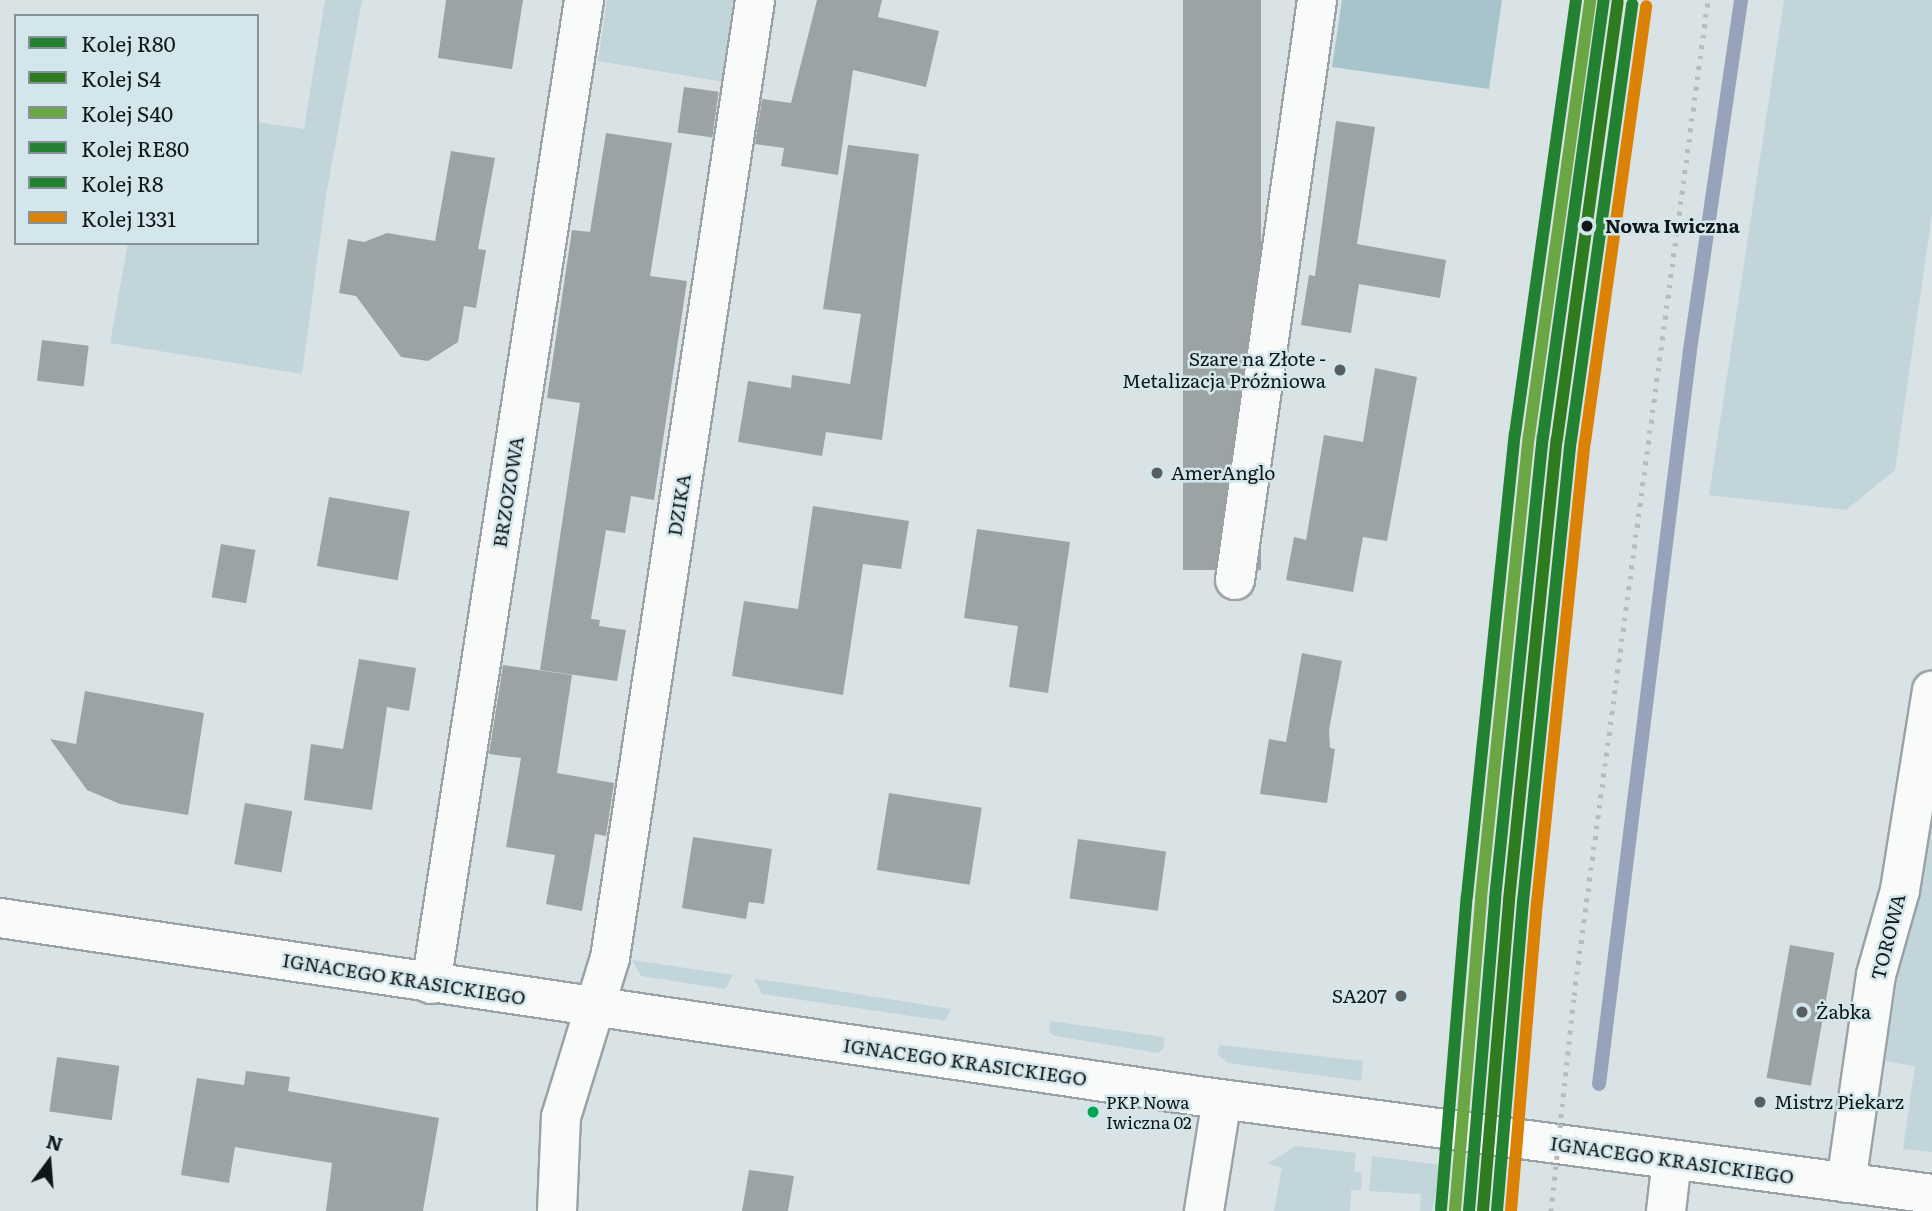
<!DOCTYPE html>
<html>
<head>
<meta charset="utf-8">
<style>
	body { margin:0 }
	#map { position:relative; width:1932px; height:1211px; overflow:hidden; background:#d9e2e5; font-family:Literata,serif }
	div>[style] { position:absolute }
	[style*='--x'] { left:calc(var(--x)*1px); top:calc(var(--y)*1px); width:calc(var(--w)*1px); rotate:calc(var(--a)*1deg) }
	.green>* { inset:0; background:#c1d5db }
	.forest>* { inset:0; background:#a7c4cc }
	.stream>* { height:14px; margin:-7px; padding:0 7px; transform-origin:7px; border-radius:7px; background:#96a3ba }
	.building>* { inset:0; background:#9ca3a4; transform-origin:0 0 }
	.roads { filter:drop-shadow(2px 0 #9ba2a5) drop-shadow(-2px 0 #9ba2a5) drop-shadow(0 2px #9ba2a5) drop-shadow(0 -2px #9ba2a5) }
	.street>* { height:38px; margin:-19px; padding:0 19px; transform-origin:19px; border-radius:19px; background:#f9fbfb }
	.secondary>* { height:38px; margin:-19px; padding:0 19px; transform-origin:19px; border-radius:19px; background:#f9fbfb }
	.rail>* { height:5px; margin-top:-2.5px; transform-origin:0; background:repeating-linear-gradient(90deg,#b8bbbb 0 3.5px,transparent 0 10.5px) }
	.rail-1>* { height:12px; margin:-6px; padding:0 6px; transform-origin:6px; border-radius:6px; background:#238132 }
	.rail-2>* { height:12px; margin:-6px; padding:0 6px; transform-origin:6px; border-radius:6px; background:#2f7b20 }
	.rail-3>* { height:12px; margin:-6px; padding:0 6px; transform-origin:6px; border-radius:6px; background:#6ba644 }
	.rail-4>* { height:12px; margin:-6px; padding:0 6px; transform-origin:6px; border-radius:6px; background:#238132 }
	.rail-5>* { height:12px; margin:-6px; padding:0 6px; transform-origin:6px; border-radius:6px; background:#238132 }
	.rail-6>* { height:12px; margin:-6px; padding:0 6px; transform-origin:6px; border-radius:6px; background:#db8204 }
	.dots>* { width:19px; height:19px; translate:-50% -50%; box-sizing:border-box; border:4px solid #d3e6eb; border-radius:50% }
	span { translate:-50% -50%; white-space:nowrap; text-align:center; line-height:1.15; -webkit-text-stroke:5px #d3e6eb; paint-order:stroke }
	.bus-label { font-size:17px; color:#101718 }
	.left { translate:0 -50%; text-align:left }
	.stop-label { font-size:19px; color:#101718; font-weight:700 }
	.poi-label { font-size:19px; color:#101718 }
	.right { translate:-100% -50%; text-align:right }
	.street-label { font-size:19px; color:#101718 }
	.legend { position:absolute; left:14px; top:14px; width:245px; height:231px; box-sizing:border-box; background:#d3e6eb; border:2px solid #859397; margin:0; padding:9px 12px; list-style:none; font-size:21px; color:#101718 }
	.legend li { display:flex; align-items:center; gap:14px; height:35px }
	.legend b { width:35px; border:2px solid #859397 }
	.north { position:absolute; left:14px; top:1127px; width:70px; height:70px; -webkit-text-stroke:5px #d3e6eb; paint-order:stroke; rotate:16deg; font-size:19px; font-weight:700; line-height:28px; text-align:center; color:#101718 }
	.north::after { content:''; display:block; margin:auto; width:24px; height:32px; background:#101718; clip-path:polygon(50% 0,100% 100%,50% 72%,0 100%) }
</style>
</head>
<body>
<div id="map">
	<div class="green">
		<div style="clip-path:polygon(325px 0,362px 0,326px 195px,302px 374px,110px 343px,128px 243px,257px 243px,257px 122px,304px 129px)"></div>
		<div style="clip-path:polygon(607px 0,743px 0,730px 83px,598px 61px)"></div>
		<div style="clip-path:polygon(1784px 0,1932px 0,1932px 214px,1895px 470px,1846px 510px,1709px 495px)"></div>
		<div style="clip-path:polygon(1932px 771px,1932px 1152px,1903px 1149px,1915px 1066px,1884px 1061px)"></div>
		<div style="clip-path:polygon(632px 960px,733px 975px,725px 989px,641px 976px)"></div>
		<div style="clip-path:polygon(754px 979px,801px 985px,951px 1009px,945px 1021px,762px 994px)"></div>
		<div style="clip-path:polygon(1050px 1021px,1164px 1037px,1164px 1048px,1158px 1053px,1055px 1036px,1049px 1032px)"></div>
		<div style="clip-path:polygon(1220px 1045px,1363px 1061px,1361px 1081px,1228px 1063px,1217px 1054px)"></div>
		<div style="clip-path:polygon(1296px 1146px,1356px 1153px,1354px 1172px,1362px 1173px,1361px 1190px,1351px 1190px,1350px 1211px,1274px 1211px,1282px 1168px,1267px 1164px)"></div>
		<div style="clip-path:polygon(1372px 1156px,1441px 1165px,1432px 1211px,1420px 1211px,1421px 1194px,1369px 1191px)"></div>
	</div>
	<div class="forest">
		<div style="clip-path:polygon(1342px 0,1502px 0,1489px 89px,1332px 67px)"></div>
	</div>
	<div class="stream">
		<div style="--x:1599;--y:1084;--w:740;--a:-82.93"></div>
		<div style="--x:1690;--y:350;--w:354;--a:-81.7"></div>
	</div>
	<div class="building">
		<div style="clip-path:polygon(446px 0,523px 0,512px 69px,438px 58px)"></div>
		<div style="clip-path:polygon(817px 0,882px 0,878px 17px,939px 31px,926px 87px,853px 70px,838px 175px,781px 166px,784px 148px,755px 144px,762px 99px,791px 103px)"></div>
		<div style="left:1183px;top:0;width:78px;height:570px"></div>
		<div style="left:684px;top:87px;width:35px;height:46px;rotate:8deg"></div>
		<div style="clip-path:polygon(1336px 121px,1375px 127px,1357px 244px,1446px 260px,1440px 298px,1359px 284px,1351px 333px,1301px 325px,1309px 275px,1315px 276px)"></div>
		<div style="clip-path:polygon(606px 133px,672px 143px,650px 276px,687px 281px,654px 500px,631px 496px,625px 533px,606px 530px,591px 619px,600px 620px,599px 626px,626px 630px,617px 681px,540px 670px,580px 403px,547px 398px,572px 230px,590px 232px)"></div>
		<div style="clip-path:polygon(848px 145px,919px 154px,882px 440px,826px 432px,822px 456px,738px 442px,748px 381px,791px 388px,792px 375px,850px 384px,861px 314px,823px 309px)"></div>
		<div style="clip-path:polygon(451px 151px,495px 158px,478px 249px,486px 250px,476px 308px,464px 306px,458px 342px,428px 361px,401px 357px,356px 296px,339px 293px,348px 239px,364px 242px,387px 233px,435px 241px)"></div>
		<div style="left:42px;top:340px;width:47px;height:41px;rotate:7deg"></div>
		<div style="clip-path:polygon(1375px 368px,1417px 377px,1387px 541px,1363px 537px,1353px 592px,1286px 580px,1294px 537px,1306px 540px,1324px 435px,1363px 442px)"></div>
		<div style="left:329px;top:497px;width:82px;height:70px;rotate:10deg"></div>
		<div style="clip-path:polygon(813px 506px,909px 521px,901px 569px,863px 564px,843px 695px,732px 676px,744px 601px,798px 609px)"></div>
		<div style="clip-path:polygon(977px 529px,1070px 542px,1048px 693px,1009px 687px,1018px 626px,964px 618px)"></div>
		<div style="left:221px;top:544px;width:35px;height:54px;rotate:10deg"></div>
		<div style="clip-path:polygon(1302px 653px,1342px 661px,1329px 730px,1330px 748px,1335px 749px,1327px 803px,1260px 794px,1269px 739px,1286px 742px)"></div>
		<div style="clip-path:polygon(359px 659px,416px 668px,409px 711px,387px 707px,372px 810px,304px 800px,311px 744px,343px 749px)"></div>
		<div style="clip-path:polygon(503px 665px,572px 675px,557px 773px,614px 783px,606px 836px,595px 834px,582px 911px,546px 904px,555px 855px,506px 847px,521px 758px,489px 754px)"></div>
		<div style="clip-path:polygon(85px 691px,204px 713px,188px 815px,120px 804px,87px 790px,50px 739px,76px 744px)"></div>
		<div style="left:889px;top:793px;width:94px;height:78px;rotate:9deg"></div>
		<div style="left:245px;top:803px;width:48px;height:62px;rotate:10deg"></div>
		<div style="clip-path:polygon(693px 837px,772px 849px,764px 904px,749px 902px,746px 919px,682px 908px)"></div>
		<div style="left:1078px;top:839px;width:89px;height:60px;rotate:8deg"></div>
		<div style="left:1790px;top:945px;width:45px;height:135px;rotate:10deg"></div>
		<div style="left:57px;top:1057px;width:63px;height:55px;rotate:8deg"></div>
		<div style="clip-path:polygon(246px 1071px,290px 1077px,288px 1091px,439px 1118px,423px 1211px,326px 1211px,332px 1163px,235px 1147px,229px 1183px,181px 1175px,197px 1078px,244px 1085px)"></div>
		<div style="clip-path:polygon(749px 1170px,794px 1176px,788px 1211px,742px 1211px)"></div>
	</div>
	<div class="roads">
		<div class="street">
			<div style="--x:1235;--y:580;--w:586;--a:-81.95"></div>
			<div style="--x:431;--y:984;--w:996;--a:-81.16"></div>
			<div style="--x:1846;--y:1183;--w:210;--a:-81.8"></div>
			<div style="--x:1876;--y:975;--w:88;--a:-74.2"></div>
			<div style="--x:1900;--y:890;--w:202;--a:-80.9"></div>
			<div style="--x:557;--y:1211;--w:94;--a:-87.6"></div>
			<div style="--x:561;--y:1117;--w:166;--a:-72.9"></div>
			<div style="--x:610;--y:958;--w:969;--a:-81.39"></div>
			<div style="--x:1204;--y:1211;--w:113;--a:-80.9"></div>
			<div style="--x:1666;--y:1211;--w:51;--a:-83.3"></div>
		</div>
		<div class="secondary">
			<div style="--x:0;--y:918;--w:1211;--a:8.45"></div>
			<div style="--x:1198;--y:1096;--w:741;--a:7.6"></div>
		</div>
	</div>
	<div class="rail">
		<div style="--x:1551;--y:1211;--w:217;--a:-83.9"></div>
		<div style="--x:1574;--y:995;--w:1004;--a:-82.33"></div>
	</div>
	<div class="rail-1">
		<div style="--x:1469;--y:1211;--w:313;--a:-85.2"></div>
		<div style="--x:1495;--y:899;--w:464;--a:-84.1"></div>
		<div style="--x:1543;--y:437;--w:441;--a:-82.1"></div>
	</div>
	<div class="rail-2">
		<div style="--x:1483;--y:1211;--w:312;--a:-85.2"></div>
		<div style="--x:1509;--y:900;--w:463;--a:-84.1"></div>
		<div style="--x:1557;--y:439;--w:441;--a:-82.1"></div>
	</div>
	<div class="rail-3">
		<div style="--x:1455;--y:1210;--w:313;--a:-85.2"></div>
		<div style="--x:1481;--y:898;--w:464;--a:-84.1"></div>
		<div style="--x:1529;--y:436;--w:440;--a:-82"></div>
	</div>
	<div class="rail-4">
		<div style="--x:1497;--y:1211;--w:310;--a:-85.2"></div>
		<div style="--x:1523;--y:902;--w:464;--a:-84.1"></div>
		<div style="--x:1571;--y:440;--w:440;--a:-82"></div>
	</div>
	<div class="rail-5">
		<div style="--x:1441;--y:1209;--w:314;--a:-85.3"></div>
		<div style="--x:1467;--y:896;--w:464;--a:-84.1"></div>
		<div style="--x:1515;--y:434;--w:438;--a:-82"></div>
	</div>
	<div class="rail-6">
		<div style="--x:1511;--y:1211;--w:309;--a:-85.2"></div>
		<div style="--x:1537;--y:903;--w:463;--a:-84.1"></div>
		<div style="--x:1585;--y:442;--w:440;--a:-82"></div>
	</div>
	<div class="dots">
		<div style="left:1587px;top:226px;background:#101718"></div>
		<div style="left:1340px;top:370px;background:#565e60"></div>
		<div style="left:1157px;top:473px;background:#565e60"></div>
		<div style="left:1401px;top:996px;background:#565e60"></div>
		<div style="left:1802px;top:1012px;background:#565e60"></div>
		<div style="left:1760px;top:1102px;background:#565e60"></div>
		<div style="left:1093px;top:1112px;background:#00a651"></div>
	</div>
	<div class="bus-label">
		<span class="left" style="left:1106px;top:1112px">PKP Nowa<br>Iwiczna 02</span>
	</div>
	<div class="stop-label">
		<span class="left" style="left:1605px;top:226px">Nowa Iwiczna</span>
	</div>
	<div class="poi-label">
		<span class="right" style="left:1326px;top:370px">Szare na Złote -<br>Metalizacja Próżniowa</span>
		<span class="left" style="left:1171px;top:473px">AmerAnglo</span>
		<span class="right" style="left:1387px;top:996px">SA207</span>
		<span class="left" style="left:1816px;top:1012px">Żabka</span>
		<span class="left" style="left:1774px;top:1102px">Mistrz Piekarz</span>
	</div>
	<div class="street-label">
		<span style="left:508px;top:492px;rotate:-81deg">BRZOZOWA</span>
		<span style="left:679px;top:505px;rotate:-81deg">DZIKA</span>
		<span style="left:1888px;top:937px;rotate:-76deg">TOROWA</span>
		<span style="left:404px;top:979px;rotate:9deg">IGNACEGO KRASICKIEGO</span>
		<span style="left:965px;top:1062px;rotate:8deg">IGNACEGO KRASICKIEGO</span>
		<span style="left:1672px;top:1160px;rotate:8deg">IGNACEGO KRASICKIEGO</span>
	</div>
	<ul class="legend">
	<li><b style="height:9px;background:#238132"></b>Kolej R80</li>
	<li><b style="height:9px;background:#2f7b20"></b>Kolej S4</li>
	<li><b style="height:9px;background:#6ba644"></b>Kolej S40</li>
	<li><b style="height:9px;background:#238132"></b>Kolej RE80</li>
	<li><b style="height:9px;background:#238132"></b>Kolej R8</li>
	<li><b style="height:9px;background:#db8204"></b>Kolej 1331</li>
	</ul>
	<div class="north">N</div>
</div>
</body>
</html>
